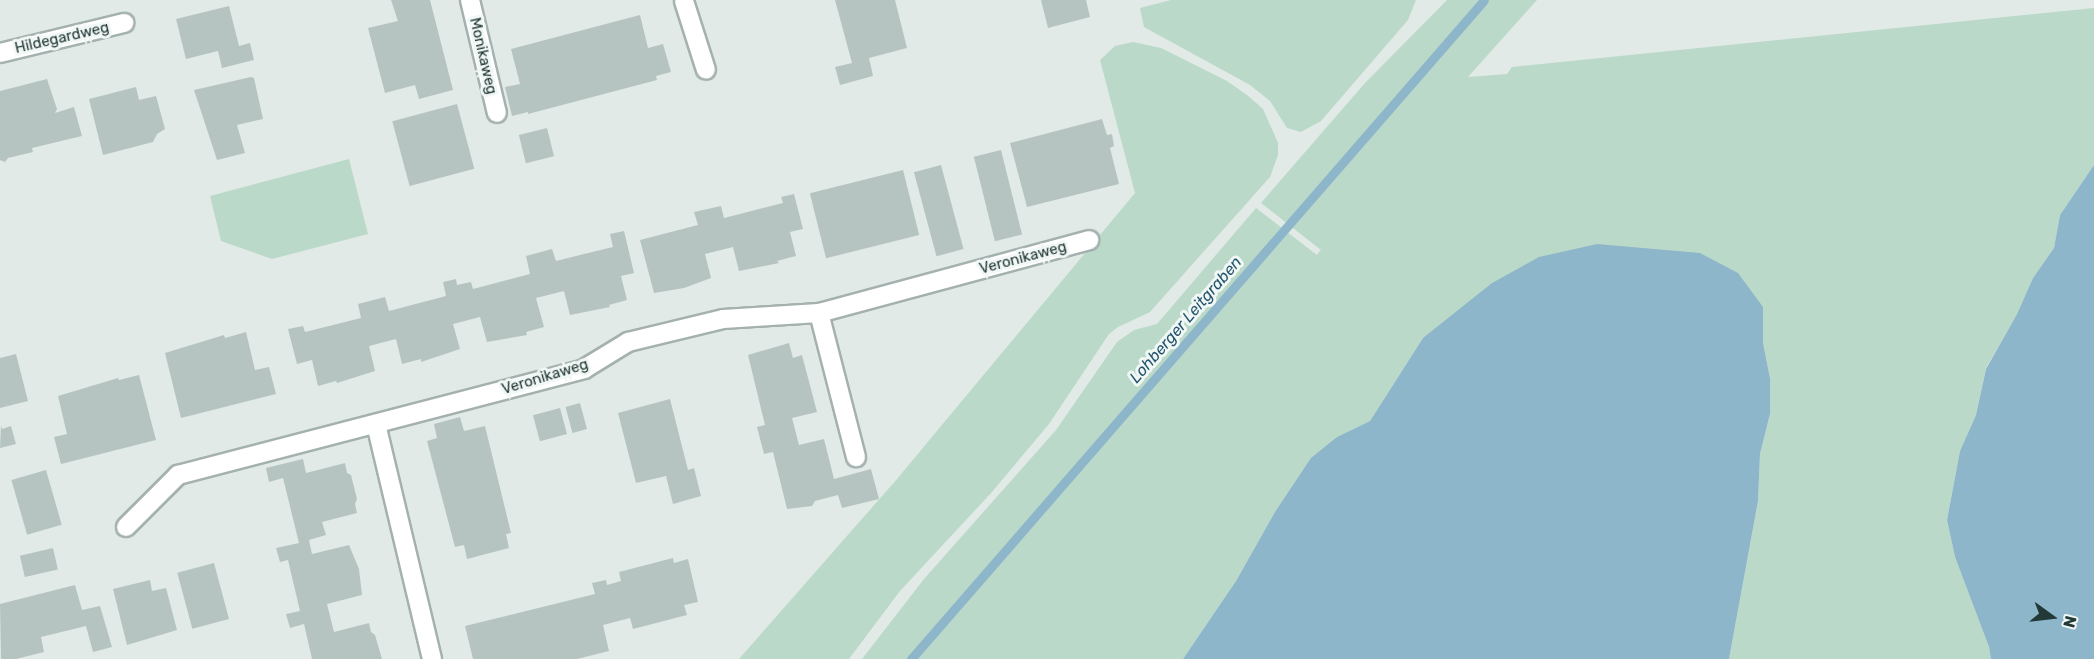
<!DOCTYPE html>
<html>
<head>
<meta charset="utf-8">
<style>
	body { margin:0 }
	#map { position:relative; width:2094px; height:659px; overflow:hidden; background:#e1eae7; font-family:Rubik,sans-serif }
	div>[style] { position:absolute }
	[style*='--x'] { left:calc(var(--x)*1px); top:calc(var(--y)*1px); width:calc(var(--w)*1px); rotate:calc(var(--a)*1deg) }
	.green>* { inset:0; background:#bbd9c9 }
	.water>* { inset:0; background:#8db6ca }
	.stream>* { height:9px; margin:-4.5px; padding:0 4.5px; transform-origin:4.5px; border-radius:4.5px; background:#8db6ca }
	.building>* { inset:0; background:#b6c4c1; transform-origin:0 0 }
	.roads { filter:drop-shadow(2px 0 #a4b1af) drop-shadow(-2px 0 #a4b1af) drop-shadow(0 2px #a4b1af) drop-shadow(0 -2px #a4b1af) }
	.minor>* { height:18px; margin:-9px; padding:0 9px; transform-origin:9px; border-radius:9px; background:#fff }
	span { translate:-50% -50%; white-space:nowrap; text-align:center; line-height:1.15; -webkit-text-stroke:6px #f1f7f5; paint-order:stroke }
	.street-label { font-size:15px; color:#233937 }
	.water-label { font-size:16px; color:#23546e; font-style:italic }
	.north { position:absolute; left:2022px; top:587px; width:60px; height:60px; -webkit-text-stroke:4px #f1f7f5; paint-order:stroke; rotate:105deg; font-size:16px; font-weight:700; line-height:24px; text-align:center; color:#233937 }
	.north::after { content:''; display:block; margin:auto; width:21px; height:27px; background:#233937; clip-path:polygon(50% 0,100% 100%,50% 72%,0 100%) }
</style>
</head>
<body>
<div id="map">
	<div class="green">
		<div style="clip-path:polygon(1171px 0,1416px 0,1408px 20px,1321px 121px,1301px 132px,1287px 128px,1270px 101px,1250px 85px,1144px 27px,1140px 8px)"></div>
		<div style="clip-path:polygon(1447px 0,1537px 0,1468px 77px,1507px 74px,1512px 67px,2094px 8px,2094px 165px,2060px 215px,2054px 248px,2033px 278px,2017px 314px,1986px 368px,1976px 415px,1960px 451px,1947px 520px,1955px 557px,1989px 647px,1991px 659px,1729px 659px,1758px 501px,1760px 454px,1770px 414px,1770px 378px,1763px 343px,1763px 307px,1423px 338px,1370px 421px,1337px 437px,1275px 512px,1236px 581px,1183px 659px,862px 659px,924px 579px,1056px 430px,1117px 342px,1134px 330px,1157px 324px,1256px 208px,1317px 255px,1319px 252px,1321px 250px,1261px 203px,1365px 83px)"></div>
		<div style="clip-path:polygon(1133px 42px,1161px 48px,1227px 81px,1247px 95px,1263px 109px,1278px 143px,1278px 155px,1270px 177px,1150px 312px,1118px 327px,1109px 334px,1049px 424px,992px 492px,900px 591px,849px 659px,739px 659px,897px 479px,1135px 193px,1100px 60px,1115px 46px)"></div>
		<div style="clip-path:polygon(349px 159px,368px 234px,272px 259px,221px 241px,210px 196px)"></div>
	</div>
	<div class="water">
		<div style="clip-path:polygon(2094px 165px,2094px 659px,1991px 659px,1989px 647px,1955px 557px,1947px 520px,1960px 451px,1976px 415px,1986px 369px,2017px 314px,2033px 278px,2054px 248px,2060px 215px)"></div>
		<div style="clip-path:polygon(1597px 244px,1700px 253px,1738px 273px,1763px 307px,1763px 343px,1770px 378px,1770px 414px,1760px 454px,1758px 501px,1729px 659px,1183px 659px,1236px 581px,1275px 512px,1311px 458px,1337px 437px,1370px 421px,1423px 338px,1492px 283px,1539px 257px)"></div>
	</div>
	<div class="stream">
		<div style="--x:911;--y:659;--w:873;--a:-48.99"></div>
	</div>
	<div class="building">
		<div style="clip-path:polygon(391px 0,430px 0,453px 90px,419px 99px,415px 85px,385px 93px,368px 28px,398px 21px)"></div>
		<div style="clip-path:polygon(835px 0,895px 0,907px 48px,869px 58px,873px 76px,840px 85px,835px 67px,852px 63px)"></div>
		<div style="clip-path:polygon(1041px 0,1086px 0,1090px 17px,1048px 28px)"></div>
		<div style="clip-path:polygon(229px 6px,239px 46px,250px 43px,254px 60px,222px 68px,218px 51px,186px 59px,176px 19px)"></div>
		<div style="clip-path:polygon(640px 15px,648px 48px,663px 44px,671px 72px,656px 76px,657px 80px,528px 114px,528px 112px,512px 116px,505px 87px,520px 84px,511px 49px)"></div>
		<div style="clip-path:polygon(251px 77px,254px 78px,263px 119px,237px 125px,245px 153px,217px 160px,194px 90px)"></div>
		<div style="clip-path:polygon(47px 79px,57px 109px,55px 113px,74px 107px,82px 136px,32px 148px,33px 152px,8px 158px,5px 162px,0 160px,0 91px)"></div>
		<div style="clip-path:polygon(136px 87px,139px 100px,156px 96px,165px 129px,157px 134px,153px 142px,103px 155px,89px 99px)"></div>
		<div style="left:457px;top:104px;width:67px;height:67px;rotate:75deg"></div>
		<div style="clip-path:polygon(1102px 119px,1107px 135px,1112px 134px,1114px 146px,1110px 148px,1119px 184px,1027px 207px,1010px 143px)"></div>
		<div style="left:547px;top:128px;width:29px;height:29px;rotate:76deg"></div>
		<div style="left:1001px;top:150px;width:87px;height:28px;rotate:76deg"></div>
		<div style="left:941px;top:165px;width:87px;height:28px;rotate:75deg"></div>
		<div style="left:903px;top:170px;width:67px;height:96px;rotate:76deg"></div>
		<div style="clip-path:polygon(794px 194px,803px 229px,790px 232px,796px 256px,777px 261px,779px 263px,739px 271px,733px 247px,705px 254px,711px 278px,684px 288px,654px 293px,640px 240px,698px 225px,694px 212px,721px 206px,724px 218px,783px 203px,781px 197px)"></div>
		<div style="clip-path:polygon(624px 231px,634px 273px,621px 276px,627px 300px,609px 305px,610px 307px,570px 315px,564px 291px,536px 298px,544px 327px,526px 332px,527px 335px,487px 342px,480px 317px,453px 324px,460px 349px,421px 362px,421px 359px,402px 364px,396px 339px,369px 346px,375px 371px,337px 383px,336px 381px,318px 386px,312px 360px,297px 364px,288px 329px,303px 326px,305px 332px,361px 318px,358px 304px,385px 297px,389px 311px,446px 296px,443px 282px,456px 279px,457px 285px,471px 282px,473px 289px,530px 274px,526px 256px,552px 249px,556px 261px,584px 254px,613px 247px,610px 234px)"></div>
		<div style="clip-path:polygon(246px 332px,255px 370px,269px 367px,276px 394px,181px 418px,165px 353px,224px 335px,225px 338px)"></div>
		<div style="clip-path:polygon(789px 343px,793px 358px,802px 355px,817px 412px,792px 418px,799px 445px,824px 439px,834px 479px,871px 469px,879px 499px,842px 508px,838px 495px,815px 501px,812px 506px,787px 509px,773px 452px,764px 454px,757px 427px,765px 425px,748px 355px)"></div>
		<div style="clip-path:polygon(16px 354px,28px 401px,0 408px,0 358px)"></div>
		<div style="clip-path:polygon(139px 375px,156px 440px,61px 464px,54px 437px,67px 434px,58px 396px,118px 378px,119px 380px)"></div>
		<div style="clip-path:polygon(670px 399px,688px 470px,694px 468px,701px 496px,673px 504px,666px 476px,636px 483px,618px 413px)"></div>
		<div style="left:580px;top:403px;width:27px;height:15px;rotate:75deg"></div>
		<div style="left:560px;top:408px;width:27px;height:28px;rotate:75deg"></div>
		<div style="clip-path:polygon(460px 417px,464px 431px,485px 426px,511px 533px,506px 534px,509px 548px,467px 559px,464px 545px,455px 547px,427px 441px,437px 438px,434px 424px)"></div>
		<div style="clip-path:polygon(1px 425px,2px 429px,11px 426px,16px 444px,0 448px)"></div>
		<div style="clip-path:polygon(303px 459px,306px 473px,345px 463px,347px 473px,351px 475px,357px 499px,355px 504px,357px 513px,322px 522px,326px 535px,309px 540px,312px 554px,349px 545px,359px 569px,362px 595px,327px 604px,334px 632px,369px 623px,371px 632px,375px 635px,382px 659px,312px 659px,304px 624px,290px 628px,286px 614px,300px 611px,288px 560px,280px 562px,276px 548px,299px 543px,283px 478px,269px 482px,266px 468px)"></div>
		<div style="left:46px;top:470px;width:57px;height:36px;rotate:74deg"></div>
		<div style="left:53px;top:548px;width:22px;height:34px;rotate:77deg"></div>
		<div style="clip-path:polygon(673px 558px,674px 563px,688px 559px,698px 602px,684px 605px,687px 615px,633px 629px,630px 618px,603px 625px,609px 651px,577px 659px,473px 659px,465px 626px,595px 594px,592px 583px,606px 580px,607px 585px,621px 581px,619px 572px)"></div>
		<div style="left:214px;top:563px;width:58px;height:38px;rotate:75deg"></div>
		<div style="clip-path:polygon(150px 580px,152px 591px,166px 588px,177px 630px,127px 645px,113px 589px)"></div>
		<div style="clip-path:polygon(75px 585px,82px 610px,100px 606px,112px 647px,93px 652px,86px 626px,41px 637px,44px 652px,16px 659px,1px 659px,0 604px)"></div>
	</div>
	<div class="roads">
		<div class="minor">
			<div style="--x:470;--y:0;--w:116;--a:76.6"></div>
			<div style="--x:684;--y:1;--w:72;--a:72.3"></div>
			<div style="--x:0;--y:53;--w:128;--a:-13.6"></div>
			<div style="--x:819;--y:313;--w:149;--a:75.6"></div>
			<div style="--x:376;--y:424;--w:242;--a:76.6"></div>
			<div style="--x:126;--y:527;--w:74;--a:-45"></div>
			<div style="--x:178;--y:475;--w:420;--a:-14.6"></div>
			<div style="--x:584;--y:369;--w:52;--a:-31.5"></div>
			<div style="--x:628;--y:342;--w:98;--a:-13.6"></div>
			<div style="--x:723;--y:319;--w:96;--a:-3.6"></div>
			<div style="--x:819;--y:313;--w:280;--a:-15.1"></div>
		</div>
	</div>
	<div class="street-label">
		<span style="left:62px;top:38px;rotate:-13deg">Hildegardweg</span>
		<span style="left:483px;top:56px;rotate:77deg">Monikaweg</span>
		<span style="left:1023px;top:258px;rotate:-15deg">Veronikaweg</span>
		<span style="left:545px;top:377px;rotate:-17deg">Veronikaweg</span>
	</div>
	<div class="water-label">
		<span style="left:1186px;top:320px;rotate:-49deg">Lohberger Leitgraben</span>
	</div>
	<div class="north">N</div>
</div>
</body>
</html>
